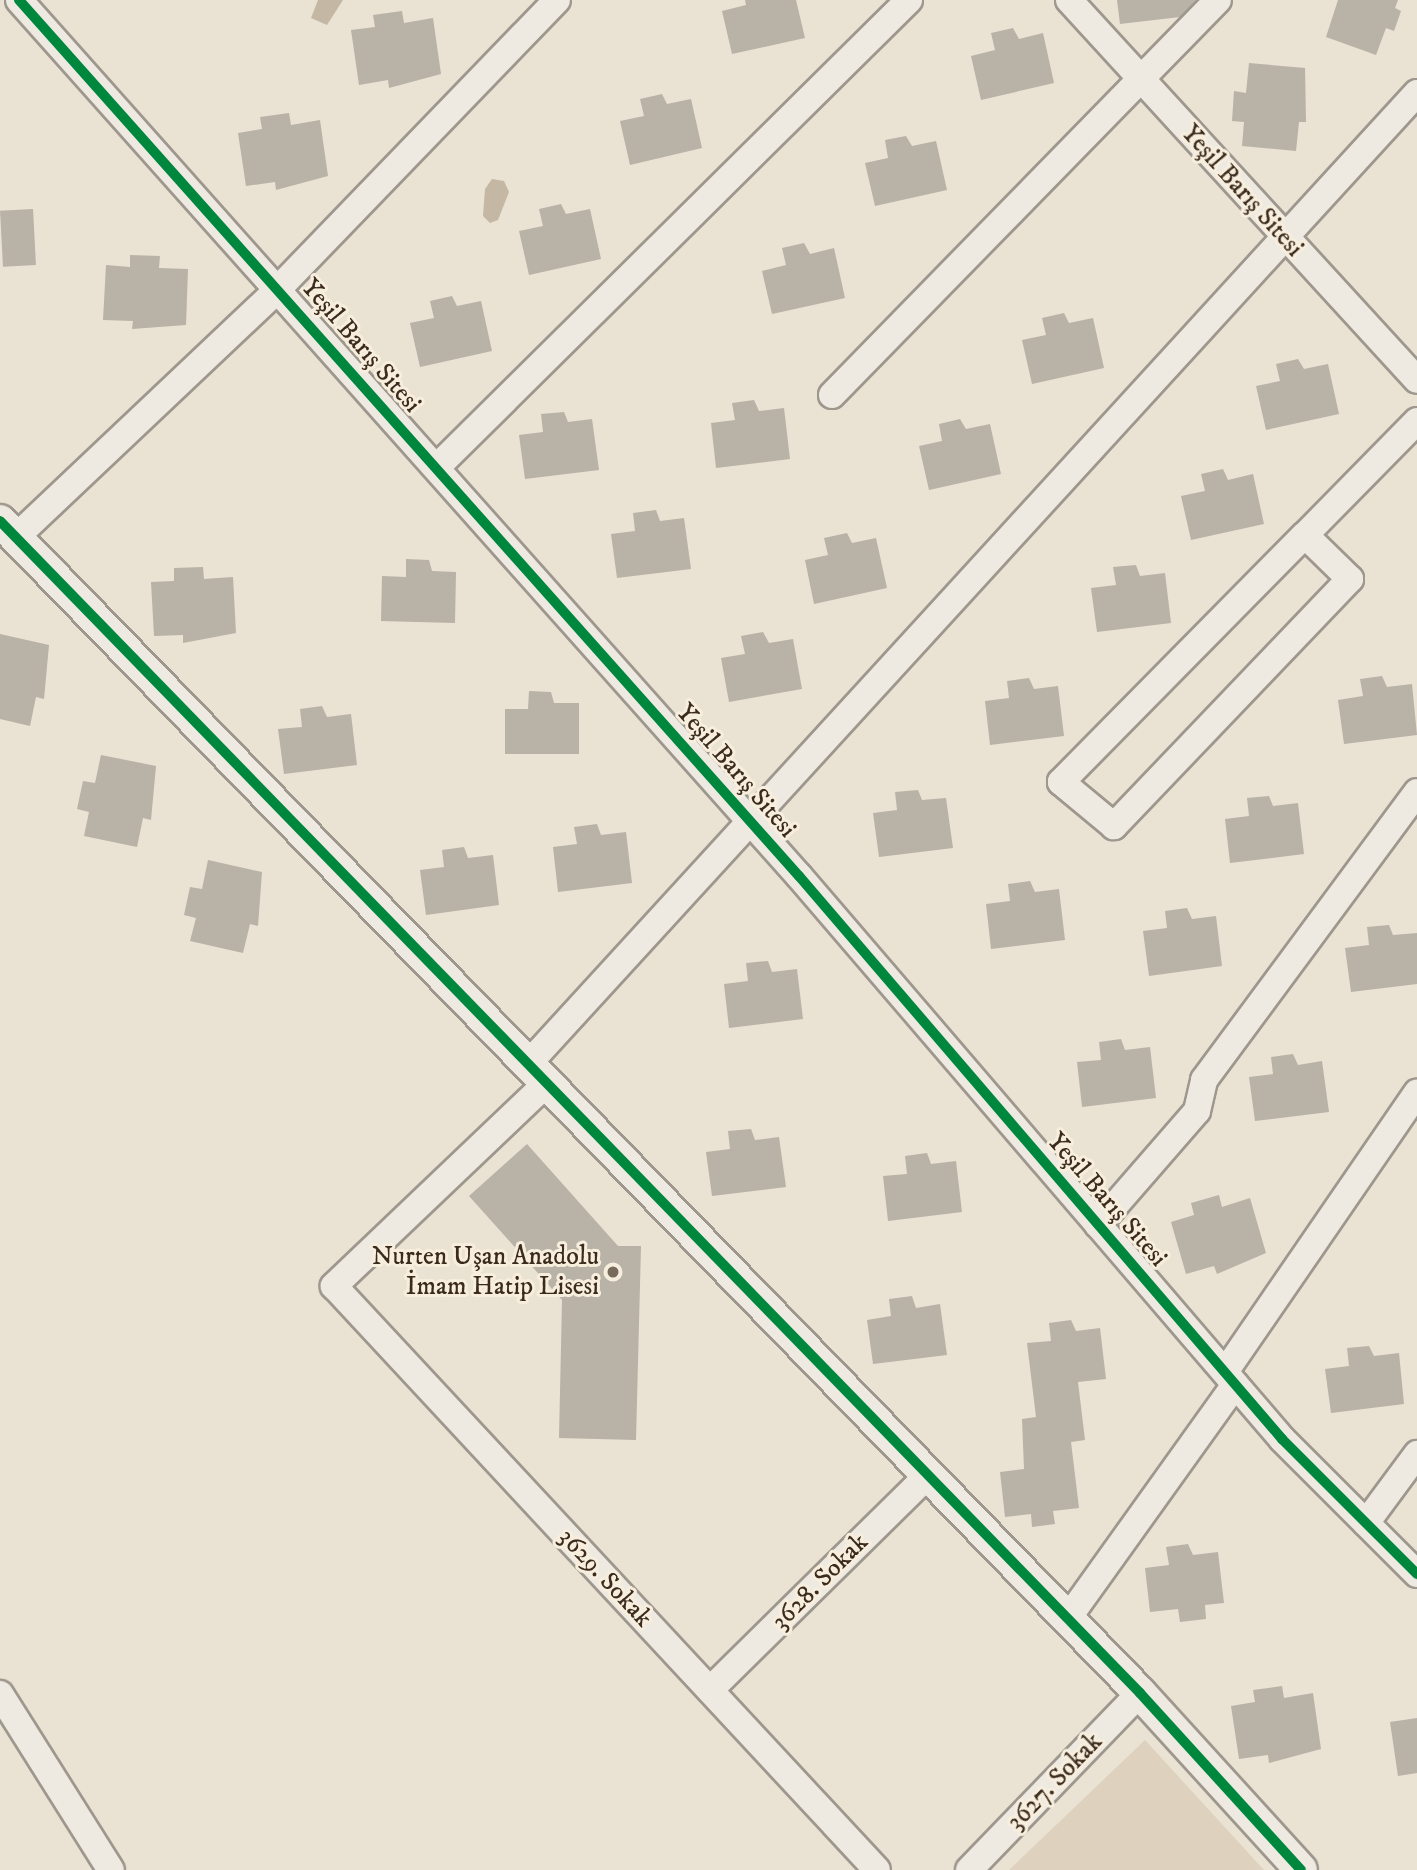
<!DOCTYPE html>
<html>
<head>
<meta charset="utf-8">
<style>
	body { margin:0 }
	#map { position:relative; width:1417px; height:1870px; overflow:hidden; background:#eae2d3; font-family:"IM FELL DW Pica",serif }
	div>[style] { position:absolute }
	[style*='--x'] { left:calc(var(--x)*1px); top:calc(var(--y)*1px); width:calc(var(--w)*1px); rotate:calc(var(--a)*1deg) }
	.green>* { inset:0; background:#ded2be }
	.water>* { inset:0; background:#c4b8a4 }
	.building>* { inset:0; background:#b8b2a7; transform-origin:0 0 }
	.roads { filter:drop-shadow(2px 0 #9e978d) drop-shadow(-2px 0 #9e978d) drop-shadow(0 2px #9e978d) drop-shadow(0 -2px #9e978d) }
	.minor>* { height:26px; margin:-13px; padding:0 13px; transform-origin:13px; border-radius:13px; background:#eeeae2 }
	.tertiary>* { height:32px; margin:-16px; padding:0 16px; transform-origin:16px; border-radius:16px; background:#eeeae2 }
	.cycleway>* { height:10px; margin:-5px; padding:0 5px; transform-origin:5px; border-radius:5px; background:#00873e }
	.dots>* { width:19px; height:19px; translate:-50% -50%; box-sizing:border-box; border:4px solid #f7eedd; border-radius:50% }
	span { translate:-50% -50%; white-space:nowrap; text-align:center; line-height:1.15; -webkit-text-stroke:6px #f7eedd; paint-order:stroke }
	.street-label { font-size:26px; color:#3b2b1e }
	.poi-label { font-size:26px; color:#3b2b1e }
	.right { translate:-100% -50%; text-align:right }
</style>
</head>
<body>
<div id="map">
	<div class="green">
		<div style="clip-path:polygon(1145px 1740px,1264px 1870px,1009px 1870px)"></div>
	</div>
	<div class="water">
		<div style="clip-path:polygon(318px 0,343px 0,327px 25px,311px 18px)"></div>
		<div style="clip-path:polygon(492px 179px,504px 181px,509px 192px,498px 220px,490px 223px,483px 216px,485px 189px)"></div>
	</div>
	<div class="building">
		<div style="clip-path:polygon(745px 0,796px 0,805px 38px,732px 54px,722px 11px,746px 5px)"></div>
		<div style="clip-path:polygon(1117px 0,1196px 0,1180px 17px,1120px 24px)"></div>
		<div style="clip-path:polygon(1338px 0,1398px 0,1395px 8px,1401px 11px,1394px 31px,1386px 28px,1376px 55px,1326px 37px)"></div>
		<div style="clip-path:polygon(402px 11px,404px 23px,433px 18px,441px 74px,389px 88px,388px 80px,359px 85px,351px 30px,375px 27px,373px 15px)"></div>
		<div style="clip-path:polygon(1013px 28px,1019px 39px,1043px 33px,1054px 83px,981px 100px,971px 56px,995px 50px,991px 33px)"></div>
		<div style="clip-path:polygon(1249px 63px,1305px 68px,1306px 122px,1299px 122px,1296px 151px,1242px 146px,1244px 122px,1232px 121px,1234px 91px,1246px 93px)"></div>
		<div style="clip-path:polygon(662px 94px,667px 104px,691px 99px,702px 148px,630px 165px,620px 121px,644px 116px,640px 99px)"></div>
		<div style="clip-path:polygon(289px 113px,291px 125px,320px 120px,328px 176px,276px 190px,275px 182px,246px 186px,238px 133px,262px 129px,260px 117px)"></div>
		<div style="clip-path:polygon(906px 136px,912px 146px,936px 141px,947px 190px,875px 206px,865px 163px,888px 158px,885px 140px)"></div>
		<div style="clip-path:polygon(561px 204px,566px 214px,590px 209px,601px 259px,529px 275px,519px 231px,543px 226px,539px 209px)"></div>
		<div style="left:33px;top:209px;width:56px;height:33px;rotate:87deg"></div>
		<div style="clip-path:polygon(804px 243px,810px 254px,834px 248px,845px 298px,772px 314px,762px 271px,786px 265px,782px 248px)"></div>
		<div style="clip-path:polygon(130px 255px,160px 256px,159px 268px,188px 269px,186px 325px,132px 329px,133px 321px,103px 320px,106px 265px,130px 267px)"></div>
		<div style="clip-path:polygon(452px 296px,457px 306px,481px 301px,492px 351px,420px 367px,410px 323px,434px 318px,430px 301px)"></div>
		<div style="clip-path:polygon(1064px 313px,1069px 323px,1093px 318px,1104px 368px,1032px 384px,1022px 340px,1046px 335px,1042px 318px)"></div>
		<div style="clip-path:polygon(1298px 359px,1304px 369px,1328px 364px,1339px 414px,1266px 430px,1256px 386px,1280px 381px,1276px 364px)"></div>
		<div style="clip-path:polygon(754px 400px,759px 411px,784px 408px,790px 459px,716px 468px,711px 423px,735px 420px,732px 403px)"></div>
		<div style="clip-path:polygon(564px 412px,568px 422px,592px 419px,599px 470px,525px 479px,519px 435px,543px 432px,541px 414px)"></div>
		<div style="clip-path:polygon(960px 419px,966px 429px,990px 424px,1001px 474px,929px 490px,919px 446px,942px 441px,939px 424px)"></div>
		<div style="clip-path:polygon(1223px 469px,1228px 480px,1253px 474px,1264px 524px,1191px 540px,1181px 496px,1205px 491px,1201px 474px)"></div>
		<div style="clip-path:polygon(656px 510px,660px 521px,684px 518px,691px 569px,617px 578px,611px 534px,635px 531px,633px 513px)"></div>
		<div style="clip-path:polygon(847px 533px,852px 543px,876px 538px,887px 588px,814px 604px,805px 560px,828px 555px,824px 538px)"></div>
		<div style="clip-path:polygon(406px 559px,429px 560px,432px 571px,456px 572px,455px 623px,381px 621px,382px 576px,406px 577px)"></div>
		<div style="clip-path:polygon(1136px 565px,1140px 576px,1165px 573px,1171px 623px,1097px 632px,1091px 588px,1116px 585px,1113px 567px)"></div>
		<div style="clip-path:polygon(203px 567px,204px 579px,233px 577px,236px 633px,183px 643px,183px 635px,154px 636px,151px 582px,174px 581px,174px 568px)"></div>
		<div style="clip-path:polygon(763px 632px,769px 643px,793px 639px,802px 689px,729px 702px,721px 658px,745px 654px,741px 636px)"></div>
		<div style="clip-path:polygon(0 634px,49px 645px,44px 699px,36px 697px,30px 726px,0 719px)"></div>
		<div style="clip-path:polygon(1382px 676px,1387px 687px,1412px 684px,1417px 735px,1344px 744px,1338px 700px,1363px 696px,1360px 679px)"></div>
		<div style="clip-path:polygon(1029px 678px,1034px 689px,1058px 686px,1064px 736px,990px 745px,985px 701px,1009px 698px,1007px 681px)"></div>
		<div style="clip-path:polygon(529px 691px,551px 692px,554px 703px,579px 703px,579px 754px,505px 754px,505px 709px,528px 709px)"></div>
		<div style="clip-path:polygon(322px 706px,327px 717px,351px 714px,357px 765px,284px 774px,278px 729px,302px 727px,300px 709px)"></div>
		<div style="clip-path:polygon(101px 755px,156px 766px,151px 820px,143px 818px,137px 847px,84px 836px,89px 812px,77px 809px,83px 781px,95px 783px)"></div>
		<div style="clip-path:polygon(918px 790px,922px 800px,946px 798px,953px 848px,879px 857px,873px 813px,897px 810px,895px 792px)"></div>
		<div style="clip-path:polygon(1269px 796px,1273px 806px,1298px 803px,1304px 854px,1230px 863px,1225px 819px,1249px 816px,1247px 798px)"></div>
		<div style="clip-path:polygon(597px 824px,601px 835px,626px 832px,632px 883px,558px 892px,553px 847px,577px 844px,574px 827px)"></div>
		<div style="clip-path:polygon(464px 847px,468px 858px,493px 855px,499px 905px,426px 915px,420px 870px,444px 867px,442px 850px)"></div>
		<div style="clip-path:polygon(208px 860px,262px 872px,258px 926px,250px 924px,243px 953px,190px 941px,196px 918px,184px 915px,190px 887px,202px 889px)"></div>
		<div style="clip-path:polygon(1030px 881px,1035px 892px,1059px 889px,1065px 940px,991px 949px,986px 904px,1010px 901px,1008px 884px)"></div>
		<div style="clip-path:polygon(1187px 908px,1192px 919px,1216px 916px,1222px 966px,1149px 976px,1143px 931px,1167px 928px,1165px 911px)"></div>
		<div style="clip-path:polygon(1389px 925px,1393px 935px,1417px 933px,1417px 984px,1351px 992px,1345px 948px,1369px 945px,1367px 927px)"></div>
		<div style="clip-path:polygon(768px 961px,772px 972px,797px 969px,803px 1019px,729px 1028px,724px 984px,748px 981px,746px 963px)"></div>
		<div style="clip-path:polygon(1121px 1039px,1125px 1050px,1150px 1047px,1156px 1098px,1082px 1107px,1077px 1062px,1101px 1060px,1099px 1042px)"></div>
		<div style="clip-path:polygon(1293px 1054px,1298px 1065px,1322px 1061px,1329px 1112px,1255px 1121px,1249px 1077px,1273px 1074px,1271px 1057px)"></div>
		<div style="clip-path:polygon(751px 1129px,755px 1140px,779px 1137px,786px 1187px,712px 1196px,706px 1152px,730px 1149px,728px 1131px)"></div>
		<div style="clip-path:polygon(527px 1144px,618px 1246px,641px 1246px,636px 1440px,559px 1438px,562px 1300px,469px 1196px)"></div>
		<div style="clip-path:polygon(927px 1153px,931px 1164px,956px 1161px,962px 1212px,888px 1221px,883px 1176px,907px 1174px,905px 1156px)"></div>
		<div style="clip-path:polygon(1219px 1195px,1222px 1207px,1250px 1198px,1266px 1253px,1217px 1274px,1214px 1266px,1186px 1274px,1171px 1222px,1194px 1215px,1191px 1203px)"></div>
		<div style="clip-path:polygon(912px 1296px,916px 1308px,940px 1304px,947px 1355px,873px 1364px,867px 1320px,891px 1316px,889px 1299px)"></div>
		<div style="clip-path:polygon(1071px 1320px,1076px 1331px,1100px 1328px,1106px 1379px,1078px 1382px,1085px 1440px,1071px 1442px,1079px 1508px,1053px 1511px,1055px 1524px,1032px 1527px,1031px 1514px,1005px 1517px,1000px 1472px,1024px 1469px,1022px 1419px,1036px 1417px,1027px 1343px,1051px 1341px,1049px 1323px)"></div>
		<div style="clip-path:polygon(1369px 1346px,1374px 1356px,1399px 1353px,1404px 1404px,1331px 1413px,1325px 1369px,1349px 1366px,1347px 1348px)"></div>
		<div style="clip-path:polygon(1188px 1544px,1193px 1555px,1218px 1552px,1224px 1603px,1205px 1605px,1206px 1619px,1180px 1622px,1178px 1609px,1150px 1612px,1145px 1568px,1169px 1565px,1166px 1547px)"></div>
		<div style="clip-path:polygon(1282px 1686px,1284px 1698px,1313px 1693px,1321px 1749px,1269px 1763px,1268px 1755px,1239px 1759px,1231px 1706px,1255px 1702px,1253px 1690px)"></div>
		<div style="clip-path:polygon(1417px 1718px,1417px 1773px,1398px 1776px,1390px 1722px)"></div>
	</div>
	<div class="roads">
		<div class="minor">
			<div style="--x:19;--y:0;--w:1173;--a:48.32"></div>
			<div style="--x:799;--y:876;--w:742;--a:49.37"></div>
			<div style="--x:1282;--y:1439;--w:191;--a:45"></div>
			<div style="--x:1069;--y:0;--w:515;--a:47.52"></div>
			<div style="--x:832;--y:395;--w:552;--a:-45.66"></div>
			<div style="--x:437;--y:467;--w:664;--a:-44.69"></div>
			<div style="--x:1305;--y:535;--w:63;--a:44.4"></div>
			<div style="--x:1350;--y:579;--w:342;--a:133.7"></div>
			<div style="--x:1114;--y:826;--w:69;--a:-140.3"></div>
			<div style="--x:1061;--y:782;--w:347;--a:-45.4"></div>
			<div style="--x:1305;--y:535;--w:160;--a:-45.5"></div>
			<div style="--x:16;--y:537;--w:362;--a:-43.4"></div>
			<div style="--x:279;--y:288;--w:400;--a:-46"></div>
			<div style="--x:529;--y:1063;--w:1315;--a:-47.53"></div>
			<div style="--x:548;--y:1082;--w:296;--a:136.4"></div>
			<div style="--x:334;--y:1286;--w:797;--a:47.08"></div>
			<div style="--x:1098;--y:1225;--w:151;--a:-49"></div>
			<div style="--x:1197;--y:1111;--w:32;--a:-77"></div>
			<div style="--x:1204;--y:1080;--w:358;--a:-53.5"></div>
			<div style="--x:1225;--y:1372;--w:339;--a:-55.5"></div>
			<div style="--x:1366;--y:1523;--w:86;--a:-53.5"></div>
			<div style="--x:1068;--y:1618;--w:287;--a:-54.4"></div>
			<div style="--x:710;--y:1690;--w:308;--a:-44.6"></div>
			<div style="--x:0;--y:1694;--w:208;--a:57.8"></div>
			<div style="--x:969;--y:1870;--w:246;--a:-46"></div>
		</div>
		<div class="tertiary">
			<div style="--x:0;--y:521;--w:1635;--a:45.79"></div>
			<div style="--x:1140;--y:1693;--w:239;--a:47.7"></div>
		</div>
	</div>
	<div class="cycleway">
		<div style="--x:19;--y:0;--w:1173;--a:48.32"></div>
		<div style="--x:799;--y:876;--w:742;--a:49.37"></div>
		<div style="--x:1282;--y:1439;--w:191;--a:45"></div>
		<div style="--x:0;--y:521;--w:1635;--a:45.79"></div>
		<div style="--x:1140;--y:1693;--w:239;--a:47.7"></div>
	</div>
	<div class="dots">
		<div style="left:613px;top:1272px;background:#786b5d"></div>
	</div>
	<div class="street-label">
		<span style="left:1242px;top:191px;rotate:48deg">Yeşil Barış Sitesi</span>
		<span style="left:361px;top:346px;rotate:49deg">Yeşil Barış Sitesi</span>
		<span style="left:736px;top:771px;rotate:49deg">Yeşil Barış Sitesi</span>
		<span style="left:1107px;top:1200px;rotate:49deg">Yeşil Barış Sitesi</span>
		<span style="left:605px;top:1578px;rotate:47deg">3629. Sokak</span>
		<span style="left:820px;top:1582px;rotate:-45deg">3628. Sokak</span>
		<span style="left:1055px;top:1782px;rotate:-46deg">3627. Sokak</span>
	</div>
	<div class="poi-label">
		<span class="right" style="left:599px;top:1272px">Nurten Uşan Anadolu<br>İmam Hatip Lisesi</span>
	</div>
</div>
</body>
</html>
